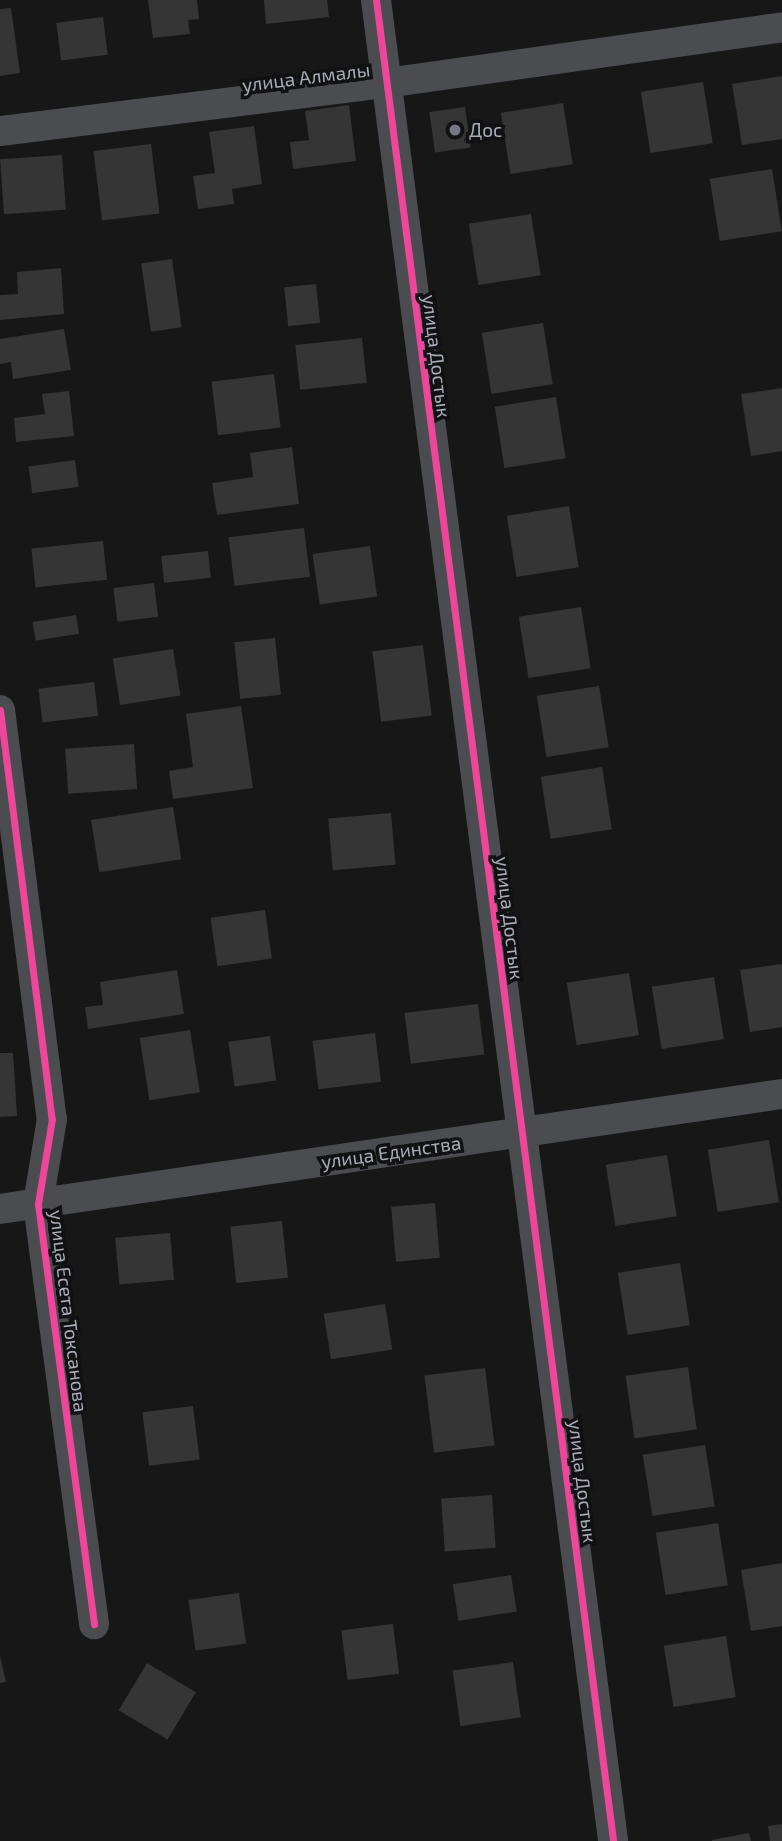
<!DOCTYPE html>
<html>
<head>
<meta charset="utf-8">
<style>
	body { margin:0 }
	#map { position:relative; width:782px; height:1841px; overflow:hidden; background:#171717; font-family:"Exo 2",sans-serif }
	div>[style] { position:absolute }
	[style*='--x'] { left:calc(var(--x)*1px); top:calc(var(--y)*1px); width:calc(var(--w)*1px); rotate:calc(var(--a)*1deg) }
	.building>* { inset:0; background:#353536; transform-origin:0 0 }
	.street>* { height:30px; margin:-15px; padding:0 15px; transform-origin:15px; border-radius:15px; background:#4b4c50 }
	.cycleway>* { height:7px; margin:-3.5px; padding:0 3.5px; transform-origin:3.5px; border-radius:3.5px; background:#ed469a }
	.dots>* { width:19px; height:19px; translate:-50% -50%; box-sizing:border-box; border:4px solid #111113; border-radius:50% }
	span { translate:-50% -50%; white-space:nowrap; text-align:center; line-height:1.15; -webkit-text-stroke:7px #111113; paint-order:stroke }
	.street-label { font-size:19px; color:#a8adb8 }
	.poi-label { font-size:19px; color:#a8adb8 }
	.left { translate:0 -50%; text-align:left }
</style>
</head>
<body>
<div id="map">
	<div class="building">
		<div style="clip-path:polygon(148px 0,197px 0,199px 19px,188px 20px,190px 34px,153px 38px)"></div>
		<div style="clip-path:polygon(264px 0,327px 0,329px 17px,266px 24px)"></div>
		<div style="clip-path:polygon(11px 8px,20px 73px,0 76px,0 9px)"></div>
		<div style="left:103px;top:17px;width:38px;height:47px;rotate:83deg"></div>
		<div style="clip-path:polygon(782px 76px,782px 139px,742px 145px,732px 84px)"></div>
		<div style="left:703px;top:82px;width:62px;height:63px;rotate:81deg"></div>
		<div style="left:563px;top:103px;width:62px;height:63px;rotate:81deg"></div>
		<div style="clip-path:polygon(349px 105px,356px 161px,293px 169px,290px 142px,309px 140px,305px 111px)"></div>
		<div style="left:465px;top:107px;width:41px;height:36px;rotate:82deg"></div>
		<div style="clip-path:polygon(254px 126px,262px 184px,232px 189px,234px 204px,198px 209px,193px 176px,215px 173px,209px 132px)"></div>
		<div style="left:151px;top:144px;width:70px;height:58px;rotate:83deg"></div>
		<div style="left:62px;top:155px;width:55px;height:62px;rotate:86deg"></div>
		<div style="left:772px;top:169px;width:63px;height:63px;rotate:81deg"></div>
		<div style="left:531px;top:214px;width:62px;height:63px;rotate:81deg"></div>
		<div style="left:172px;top:259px;width:69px;height:31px;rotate:82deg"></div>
		<div style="clip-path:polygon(61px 268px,64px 314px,0 320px,0 295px,18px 294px,17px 272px)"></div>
		<div style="left:316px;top:284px;width:39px;height:32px;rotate:84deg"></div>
		<div style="left:543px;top:323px;width:62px;height:62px;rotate:81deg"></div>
		<div style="clip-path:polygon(64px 329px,71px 370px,13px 379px,11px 362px,0 364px,0 339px)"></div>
		<div style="left:362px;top:338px;width:45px;height:67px;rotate:84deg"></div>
		<div style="left:274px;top:374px;width:54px;height:63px;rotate:83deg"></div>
		<div style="clip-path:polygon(782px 388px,782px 451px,751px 456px,741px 394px)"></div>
		<div style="clip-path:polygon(69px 391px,74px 436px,16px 442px,14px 418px,45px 414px,42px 394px)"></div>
		<div style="left:556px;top:397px;width:62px;height:62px;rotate:81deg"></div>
		<div style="clip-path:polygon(292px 447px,299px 504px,217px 515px,212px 483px,253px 477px,250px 453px)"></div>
		<div style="left:75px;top:460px;width:27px;height:47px;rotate:82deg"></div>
		<div style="left:569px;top:506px;width:62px;height:63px;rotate:81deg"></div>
		<div style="left:304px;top:528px;width:49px;height:76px;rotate:83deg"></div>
		<div style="left:103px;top:541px;width:39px;height:72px;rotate:84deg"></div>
		<div style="left:370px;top:546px;width:51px;height:58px;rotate:82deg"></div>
		<div style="left:208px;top:551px;width:27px;height:47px;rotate:84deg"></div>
		<div style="left:154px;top:583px;width:34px;height:41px;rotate:83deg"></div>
		<div style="left:581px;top:607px;width:62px;height:63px;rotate:81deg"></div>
		<div style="left:76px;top:615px;width:19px;height:44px;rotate:81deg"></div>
		<div style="left:275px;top:638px;width:57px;height:41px;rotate:84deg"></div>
		<div style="left:423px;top:645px;width:71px;height:51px;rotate:83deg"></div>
		<div style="left:173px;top:649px;width:47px;height:61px;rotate:81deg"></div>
		<div style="left:94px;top:682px;width:34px;height:56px;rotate:83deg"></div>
		<div style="left:599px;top:686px;width:62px;height:63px;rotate:81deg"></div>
		<div style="clip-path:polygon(241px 706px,253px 788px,173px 799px,169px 771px,193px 767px,186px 714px)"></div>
		<div style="left:134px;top:744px;width:45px;height:69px;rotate:86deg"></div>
		<div style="left:602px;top:767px;width:63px;height:62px;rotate:81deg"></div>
		<div style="left:173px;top:807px;width:53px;height:83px;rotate:81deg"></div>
		<div style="left:391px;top:813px;width:52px;height:63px;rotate:85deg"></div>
		<div style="left:265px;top:910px;width:49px;height:55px;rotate:82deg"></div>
		<div style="clip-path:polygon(782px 964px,782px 1027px,750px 1032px,740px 970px)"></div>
		<div style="clip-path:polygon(177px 970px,184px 1014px,88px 1029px,85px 1007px,103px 1005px,100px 982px)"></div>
		<div style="left:629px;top:973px;width:63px;height:63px;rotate:81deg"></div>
		<div style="left:714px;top:977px;width:63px;height:63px;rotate:81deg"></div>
		<div style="left:478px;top:1004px;width:51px;height:74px;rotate:83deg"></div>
		<div style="left:190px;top:1030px;width:63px;height:51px;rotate:81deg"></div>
		<div style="left:375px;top:1033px;width:49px;height:63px;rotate:83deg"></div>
		<div style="left:270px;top:1036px;width:45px;height:42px;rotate:82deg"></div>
		<div style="clip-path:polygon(0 1053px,13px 1053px,17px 1116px,0 1117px)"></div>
		<div style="left:769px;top:1140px;width:63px;height:62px;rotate:81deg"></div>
		<div style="left:667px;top:1155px;width:62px;height:62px;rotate:81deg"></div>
		<div style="left:435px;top:1203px;width:55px;height:44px;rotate:85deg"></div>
		<div style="left:282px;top:1221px;width:57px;height:52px;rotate:84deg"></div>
		<div style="left:170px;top:1233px;width:47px;height:55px;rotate:85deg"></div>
		<div style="left:680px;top:1263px;width:63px;height:63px;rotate:81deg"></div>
		<div style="left:385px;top:1304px;width:46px;height:62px;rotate:81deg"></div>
		<div style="left:688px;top:1367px;width:63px;height:63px;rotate:82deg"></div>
		<div style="left:485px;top:1368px;width:78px;height:61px;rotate:83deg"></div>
		<div style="left:193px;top:1406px;width:54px;height:51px;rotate:83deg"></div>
		<div style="left:705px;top:1445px;width:62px;height:63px;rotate:81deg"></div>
		<div style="left:492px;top:1495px;width:53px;height:51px;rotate:86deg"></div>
		<div style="left:718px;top:1523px;width:63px;height:63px;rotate:81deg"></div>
		<div style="clip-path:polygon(782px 1563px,782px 1626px,751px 1631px,741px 1570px)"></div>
		<div style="left:511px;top:1575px;width:37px;height:59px;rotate:81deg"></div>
		<div style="left:239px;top:1593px;width:51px;height:51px;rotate:82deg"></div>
		<div style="left:393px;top:1624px;width:50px;height:52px;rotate:83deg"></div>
		<div style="left:726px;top:1636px;width:62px;height:63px;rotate:81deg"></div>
		<div style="clip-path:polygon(0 1656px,6px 1682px,0 1683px)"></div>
		<div style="left:513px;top:1662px;width:56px;height:61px;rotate:82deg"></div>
		<div style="left:147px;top:1663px;width:57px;height:55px;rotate:31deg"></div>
		<div style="clip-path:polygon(782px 1824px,782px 1841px,770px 1841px,768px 1826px)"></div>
		<div style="clip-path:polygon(749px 1833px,751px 1841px,712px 1841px,712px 1840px)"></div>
	</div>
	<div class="street">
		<div style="--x:376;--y:0;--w:1856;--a:82.66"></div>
		<div style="--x:0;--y:131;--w:389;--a:-7.1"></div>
		<div style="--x:386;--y:83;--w:400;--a:-8"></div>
		<div style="--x:0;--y:710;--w:412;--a:82.8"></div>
		<div style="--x:52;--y:1119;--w:86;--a:99.4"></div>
		<div style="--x:38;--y:1204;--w:424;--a:82.4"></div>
		<div style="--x:0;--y:1209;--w:790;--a:-8.37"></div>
	</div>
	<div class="cycleway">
		<div style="--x:376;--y:0;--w:1856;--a:82.66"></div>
		<div style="--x:0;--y:710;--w:412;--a:82.8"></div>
		<div style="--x:52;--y:1119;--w:86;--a:99.4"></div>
		<div style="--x:38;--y:1204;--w:424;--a:82.4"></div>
	</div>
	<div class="dots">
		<div style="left:455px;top:130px;background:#757880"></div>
	</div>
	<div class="street-label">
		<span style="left:306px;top:77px;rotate:-7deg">улица Алмалы</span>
		<span style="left:437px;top:356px;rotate:83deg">улица Достык</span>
		<span style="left:510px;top:918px;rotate:83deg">улица Достык</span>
		<span style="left:391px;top:1152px;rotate:-8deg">улица Единства</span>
		<span style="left:69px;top:1311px;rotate:83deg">улица Есета Токсанова</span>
		<span style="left:583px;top:1481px;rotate:83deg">улица Достык</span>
	</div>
	<div class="poi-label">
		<span class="left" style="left:469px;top:130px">Дос</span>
	</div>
</div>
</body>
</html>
